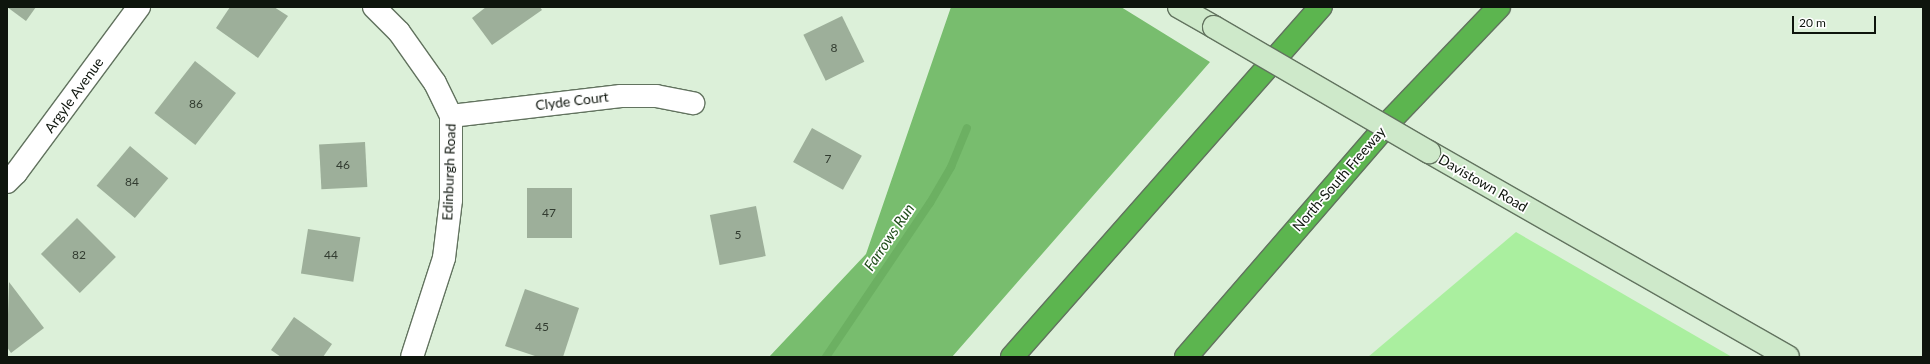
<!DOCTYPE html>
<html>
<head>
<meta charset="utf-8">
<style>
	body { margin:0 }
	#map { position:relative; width:1930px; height:364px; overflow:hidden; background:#dcf0d9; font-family:Lato,sans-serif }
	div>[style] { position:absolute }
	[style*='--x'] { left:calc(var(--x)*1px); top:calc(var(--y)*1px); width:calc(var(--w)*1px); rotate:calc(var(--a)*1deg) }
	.green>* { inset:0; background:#aaef9f }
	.forest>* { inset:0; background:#78bd6e }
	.stream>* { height:8px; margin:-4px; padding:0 4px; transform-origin:4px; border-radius:4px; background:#6cb062 }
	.building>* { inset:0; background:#9daf9a; transform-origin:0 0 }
	.roads { filter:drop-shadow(1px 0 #62735f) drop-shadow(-1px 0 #62735f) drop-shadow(0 1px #62735f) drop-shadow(0 -1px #62735f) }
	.street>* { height:22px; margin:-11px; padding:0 11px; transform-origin:11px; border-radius:11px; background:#fff }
	.secondary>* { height:22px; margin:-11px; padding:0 11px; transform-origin:11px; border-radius:11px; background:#cee9ca }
	.highway>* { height:22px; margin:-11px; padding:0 11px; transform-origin:11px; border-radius:11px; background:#5cb54f }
	.bridges { filter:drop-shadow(1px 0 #62735f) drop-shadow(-1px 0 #62735f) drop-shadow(0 1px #62735f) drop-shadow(0 -1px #62735f) }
	.secondary-bridge>* { height:22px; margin:-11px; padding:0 11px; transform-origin:11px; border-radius:11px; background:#cee9ca }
	span { translate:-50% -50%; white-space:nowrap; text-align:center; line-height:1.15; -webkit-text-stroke:3.5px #fff; paint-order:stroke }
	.number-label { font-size:12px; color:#323c30 }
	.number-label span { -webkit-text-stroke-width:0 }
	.street-label { font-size:14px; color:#0e150d }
	.water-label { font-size:15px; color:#1f4d19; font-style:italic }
	.frame { position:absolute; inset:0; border:8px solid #0e150d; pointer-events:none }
	.scale { position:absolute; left:1792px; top:16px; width:84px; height:18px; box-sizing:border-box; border:2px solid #0e150d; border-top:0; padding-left:5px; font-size:12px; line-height:14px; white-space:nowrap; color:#0e150d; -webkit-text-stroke:3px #fff; paint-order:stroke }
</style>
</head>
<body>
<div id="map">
	<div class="green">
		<div style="clip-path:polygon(1516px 232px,1732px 357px,1368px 357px)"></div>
	</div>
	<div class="forest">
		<div style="clip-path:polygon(951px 7px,1121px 7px,1210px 62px,952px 357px,769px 357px,866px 254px)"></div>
	</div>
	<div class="stream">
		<div style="--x:826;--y:357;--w:186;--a:-56"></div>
		<div style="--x:930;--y:203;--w:42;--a:-59.7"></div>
		<div style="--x:951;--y:167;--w:42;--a:-67.7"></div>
	</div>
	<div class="building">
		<div style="clip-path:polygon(7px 7px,36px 7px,26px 21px)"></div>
		<div style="clip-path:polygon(230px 7px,274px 7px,288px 16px,258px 58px,216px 28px)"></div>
		<div style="clip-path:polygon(486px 7px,540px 7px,542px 10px,492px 45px,472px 18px)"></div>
		<div style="left:842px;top:16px;width:51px;height:43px;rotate:64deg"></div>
		<div style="left:195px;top:61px;width:52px;height:66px;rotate:38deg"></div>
		<div style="left:812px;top:128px;width:57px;height:39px;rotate:29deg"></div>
		<div style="left:365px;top:142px;width:45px;height:46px;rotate:87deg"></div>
		<div style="left:130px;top:146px;width:50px;height:52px;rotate:40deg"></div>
		<div style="left:527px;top:188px;width:45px;height:50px"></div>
		<div style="left:756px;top:206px;width:51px;height:47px;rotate:79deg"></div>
		<div style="left:77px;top:218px;width:55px;height:51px;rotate:45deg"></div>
		<div style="left:308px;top:229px;width:53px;height:45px;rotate:9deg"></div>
		<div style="clip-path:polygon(9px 282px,44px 328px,11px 353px,7px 347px)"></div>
		<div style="clip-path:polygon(525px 289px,579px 308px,563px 357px,538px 357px,505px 346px)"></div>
		<div style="clip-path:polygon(294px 317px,332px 344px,323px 357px,281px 357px,271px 350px)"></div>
	</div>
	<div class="roads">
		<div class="street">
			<div style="--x:374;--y:7;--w:35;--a:45"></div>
			<div style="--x:399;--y:32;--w:62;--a:54.8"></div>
			<div style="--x:435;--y:83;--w:37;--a:64"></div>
			<div style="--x:451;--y:116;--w:84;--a:90"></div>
			<div style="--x:451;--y:200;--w:58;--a:96.9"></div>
			<div style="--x:444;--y:258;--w:104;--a:107.9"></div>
			<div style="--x:451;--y:116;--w:171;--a:-6.7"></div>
			<div style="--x:621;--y:96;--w:35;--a:0"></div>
			<div style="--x:656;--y:96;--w:38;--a:11"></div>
			<div style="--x:7;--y:182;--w:13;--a:-45"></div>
			<div style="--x:16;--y:173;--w:207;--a:-53.5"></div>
		</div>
		<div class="secondary">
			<div style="--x:1179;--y:7;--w:40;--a:29.7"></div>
			<div style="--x:1429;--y:152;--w:413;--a:29.7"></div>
		</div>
		<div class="highway">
			<div style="--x:1012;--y:357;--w:467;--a:-48.6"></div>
			<div style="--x:1186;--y:357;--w:313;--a:-49.1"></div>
			<div style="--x:1391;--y:120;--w:156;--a:-46.3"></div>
		</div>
	</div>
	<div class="bridges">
		<div class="secondary-bridge">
			<div style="--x:1214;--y:27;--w:249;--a:30.2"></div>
		</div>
	</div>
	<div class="number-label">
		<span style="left:834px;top:48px">8</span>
		<span style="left:196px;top:104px">86</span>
		<span style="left:828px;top:159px">7</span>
		<span style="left:343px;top:165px">46</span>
		<span style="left:132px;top:182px">84</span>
		<span style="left:549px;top:213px">47</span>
		<span style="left:738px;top:235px">5</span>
		<span style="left:79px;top:255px">82</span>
		<span style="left:331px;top:255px">44</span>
		<span style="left:542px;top:327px">45</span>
	</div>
	<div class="street-label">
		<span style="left:74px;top:95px;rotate:-54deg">Argyle Avenue</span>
		<span style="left:572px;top:101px;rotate:-7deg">Clyde Court</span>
		<span style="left:449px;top:172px;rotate:-88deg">Edinburgh Road</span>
		<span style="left:1339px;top:179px;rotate:-49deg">North-South Freeway</span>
		<span style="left:1483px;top:183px;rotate:30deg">Davistown Road</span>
	</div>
	<div class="water-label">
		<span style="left:889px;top:237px;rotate:-56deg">Farrows Run</span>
	</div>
	<div class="frame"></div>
	<div class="scale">20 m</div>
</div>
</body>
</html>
